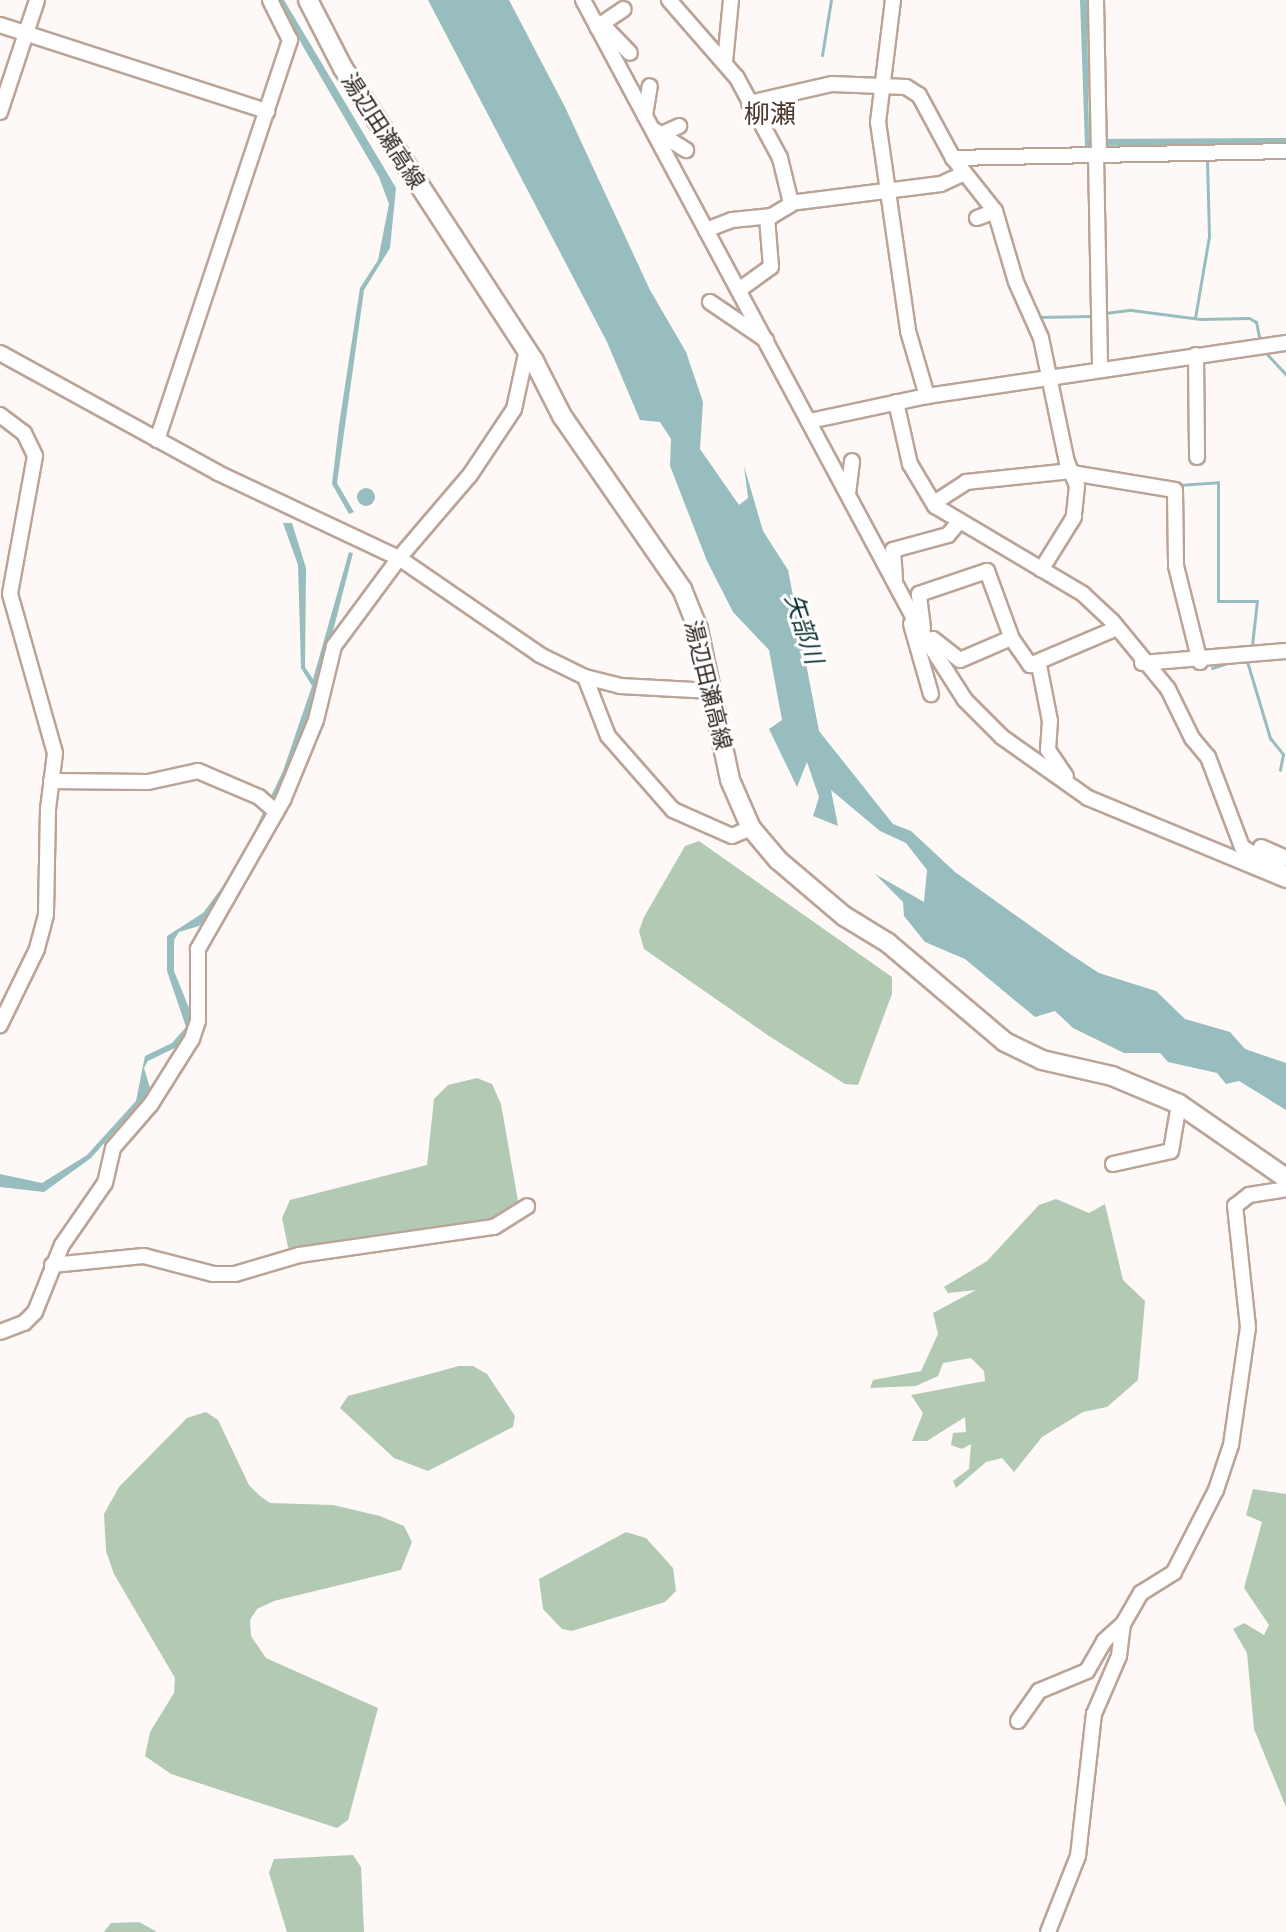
<!DOCTYPE html>
<html>
<head>
<meta charset="utf-8">
<style>
	body { margin:0 }
	#map { position:relative; width:1286px; height:1932px; overflow:hidden; background:#fef9f6; font-family:Roboto,"Noto Sans JP",sans-serif }
	div>[style] { position:absolute }
	[style*='--x'] { left:calc(var(--x)*1px); top:calc(var(--y)*1px); width:calc(var(--w)*1px); rotate:calc(var(--a)*1deg) }
	.forest>* { inset:0; background:#b2cab4 }
	.water>* { inset:0; background:#97bdbe }
	.round { border-radius:50% }
	.stream>* { height:3px; margin:-1.5px; padding:0 1.5px; transform-origin:1.5px; border-radius:1.5px; background:#97bdbe }
	.roads { filter:drop-shadow(2px 0 #baa498) drop-shadow(-2px 0 #baa498) drop-shadow(0 2px #baa498) drop-shadow(0 -2px #baa498) }
	.minor>* { height:14px; margin:-7px; padding:0 7px; transform-origin:7px; border-radius:7px; background:#fff }
	.major>* { height:18px; margin:-9px; padding:0 9px; transform-origin:9px; border-radius:9px; background:#fff }
	span { translate:-50% -50%; white-space:nowrap; text-align:center; line-height:1.15; -webkit-text-stroke:6px #fff; paint-order:stroke }
	.street-label { font-size:22px; color:#2e2621 }
	.water-label { font-size:24px; color:#0b3233; font-style:italic }
	.quarter-label { font-size:26px; color:#4a372d }
</style>
</head>
<body>
<div id="map">
	<div class="forest">
		<div style="clip-path:polygon(699px 841px,892px 977px,892px 994px,858px 1085px,845px 1084px,769px 1036px,644px 949px,639px 931px,644px 917px,685px 846px)"></div>
		<div style="clip-path:polygon(477px 1078px,492px 1084px,501px 1104px,518px 1201px,506px 1226px,296px 1253px,288px 1247px,282px 1218px,290px 1200px,427px 1165px,434px 1099px,448px 1085px)"></div>
		<div style="clip-path:polygon(1056px 1199px,1089px 1213px,1105px 1204px,1123px 1280px,1145px 1301px,1138px 1380px,1107px 1407px,1083px 1412px,1042px 1437px,1014px 1472px,1002px 1458px,986px 1462px,956px 1488px,953px 1481px,969px 1469px,971px 1444px,962px 1449px,951px 1445px,953px 1433px,966px 1432px,965px 1417px,927px 1441px,912px 1441px,923px 1413px,911px 1395px,985px 1381px,984px 1371px,971px 1358px,943px 1363px,938px 1376px,916px 1386px,870px 1388px,873px 1380px,921px 1371px,938px 1334px,933px 1313px,976px 1290px,948px 1293px,944px 1287px,987px 1261px,1039px 1205px)"></div>
		<div style="clip-path:polygon(459px 1366px,473px 1366px,487px 1374px,515px 1416px,513px 1427px,428px 1471px,394px 1458px,340px 1408px,348px 1396px)"></div>
		<div style="clip-path:polygon(206px 1412px,218px 1420px,249px 1485px,260px 1496px,270px 1503px,333px 1505px,380px 1516px,404px 1526px,412px 1542px,401px 1570px,274px 1601px,257px 1609px,250px 1620px,251px 1636px,266px 1658px,378px 1708px,348px 1820px,337px 1828px,171px 1774px,145px 1756px,150px 1732px,174px 1693px,175px 1678px,114px 1574px,106px 1551px,104px 1514px,119px 1487px,187px 1418px)"></div>
		<div style="clip-path:polygon(1253px 1489px,1286px 1494px,1286px 1807px,1254px 1729px,1247px 1653px,1233px 1629px,1244px 1623px,1264px 1635px,1269px 1625px,1244px 1588px,1262px 1522px,1246px 1515px)"></div>
		<div style="clip-path:polygon(626px 1532px,646px 1538px,673px 1568px,676px 1591px,665px 1602px,572px 1631px,562px 1629px,543px 1609px,539px 1579px)"></div>
		<div style="clip-path:polygon(353px 1855px,361px 1867px,364px 1932px,287px 1932px,269px 1873px,274px 1859px)"></div>
		<div style="clip-path:polygon(139px 1922px,157px 1932px,104px 1932px,111px 1923px)"></div>
	</div>
	<div class="water">
		<div style="clip-path:polygon(276px 0,284px 0,396px 188px,390px 248px,364px 290px,337px 483px,354px 512px,349px 514px,332px 484px,339px 425px,360px 288px,378px 260px,389px 204px,379px 177px)"></div>
		<div style="clip-path:polygon(428px 0,509px 0,565px 107px,650px 290px,686px 352px,703px 402px,700px 449px,739px 505px,748px 498px,744px 466px,763px 531px,788px 570px,819px 731px,893px 824px,911px 831px,955px 872px,1070px 954px,1099px 973px,1156px 991px,1185px 1019px,1230px 1032px,1245px 1049px,1286px 1063px,1286px 1110px,1239px 1081px,1226px 1084px,1217px 1073px,1168px 1062px,1160px 1053px,1124px 1053px,1073px 1028px,1055px 1011px,1035px 1017px,965px 959px,925px 942px,904px 916px,903px 902px,875px 874px,924px 902px,927px 870px,906px 843px,880px 831px,831px 790px,838px 826px,813px 816px,819px 797px,807px 762px,797px 787px,769px 729px,782px 720px,769px 650px,733px 612px,707px 561px,670px 466px,671px 439px,660px 422px,640px 420px,607px 342px)"></div>
		<div style="clip-path:polygon(1080px 0,1087px 0,1089px 139px,1286px 138px,1286px 144px,1085px 146px)"></div>
		<div class="round" style="left:357px;top:488px;width:18px;height:18px"></div>
		<div style="clip-path:polygon(283px 523px,292px 523px,306px 568px,305px 667px,313px 679px,349px 552px,353px 553px,312px 713px,290px 771px,218px 906px,199px 926px,179px 932px,174px 940px,174px 971px,193px 1018px,183px 1044px,148px 1061px,144px 1068px,150px 1088px,144px 1098px,91px 1158px,44px 1192px,0 1187px,0 1174px,42px 1183px,87px 1155px,136px 1101px,145px 1056px,172px 1043px,186px 1027px,167px 971px,167px 936px,203px 913px,237px 867px,283px 771px,312px 686px,301px 668px,298px 565px)"></div>
	</div>
	<div class="stream">
		<div style="--x:696;--y:20;--w:33;--a:47"></div>
		<div style="--x:822;--y:55;--w:56;--a:-80.7"></div>
		<div style="--x:1105;--y:313;--w:26;--a:-7"></div>
		<div style="--x:1131;--y:310;--w:70;--a:7.4"></div>
		<div style="--x:1200;--y:319;--w:49;--a:-1.2"></div>
		<div style="--x:1249;--y:318;--w:8;--a:30"></div>
		<div style="--x:1256;--y:322;--w:19;--a:78"></div>
		<div style="--x:1037;--y:317;--w:56;--a:-1"></div>
		<div style="--x:1195;--y:318;--w:83;--a:-80.3"></div>
		<div style="--x:1209;--y:236;--w:76;--a:-91.5"></div>
		<div style="--x:1264;--y:351;--w:33;--a:47"></div>
		<div style="--x:1179;--y:485;--w:39;--a:-4"></div>
		<div style="--x:1218;--y:482;--w:119;--a:90"></div>
		<div style="--x:1218;--y:601;--w:39;--a:0"></div>
		<div style="--x:1257;--y:601;--w:44;--a:96.5"></div>
		<div style="--x:1246;--y:658;--w:84;--a:73.3"></div>
		<div style="--x:1270;--y:738;--w:21;--a:51"></div>
		<div style="--x:1283;--y:754;--w:16;--a:101"></div>
		<div style="--x:1212;--y:668;--w:20;--a:-18"></div>
	</div>
	<div class="roads">
		<div class="minor">
			<div style="--x:583;--y:0;--w:712;--a:61.85"></div>
			<div style="--x:919;--y:628;--w:85;--a:57.4"></div>
			<div style="--x:965;--y:700;--w:52;--a:45"></div>
			<div style="--x:1002;--y:737;--w:105;--a:35.3"></div>
			<div style="--x:1088;--y:798;--w:214;--a:22.5"></div>
			<div style="--x:669;--y:0;--w:103;--a:48.9"></div>
			<div style="--x:737;--y:78;--w:91;--a:61.7"></div>
			<div style="--x:780;--y:158;--w:42;--a:76.3"></div>
			<div style="--x:790;--y:199;--w:6;--a:90"></div>
			<div style="--x:790;--y:205;--w:21;--a:149"></div>
			<div style="--x:772;--y:216;--w:40;--a:174.3"></div>
			<div style="--x:732;--y:220;--w:28;--a:159"></div>
			<div style="--x:893;--y:0;--w:123;--a:97"></div>
			<div style="--x:878;--y:122;--w:211;--a:81.8"></div>
			<div style="--x:908;--y:331;--w:68;--a:73.7"></div>
			<div style="--x:1096;--y:0;--w:155;--a:88.9"></div>
			<div style="--x:602;--y:24;--w:40;--a:46"></div>
			<div style="--x:0;--y:25;--w:281;--a:17.9"></div>
			<div style="--x:597;--y:27;--w:32;--a:-34"></div>
			<div style="--x:725;--y:62;--w:62;--a:-84.5"></div>
			<div style="--x:749;--y:103;--w:85;--a:-12.9"></div>
			<div style="--x:832;--y:84;--w:74;--a:2.3"></div>
			<div style="--x:906;--y:87;--w:15;--a:32"></div>
			<div style="--x:919;--y:95;--w:72;--a:61.6"></div>
			<div style="--x:953;--y:158;--w:68;--a:51.6"></div>
			<div style="--x:995;--y:211;--w:74;--a:73.5"></div>
			<div style="--x:1016;--y:282;--w:61;--a:65.9"></div>
			<div style="--x:1041;--y:338;--w:127;--a:78.2"></div>
			<div style="--x:1067;--y:462;--w:26;--a:67"></div>
			<div style="--x:1077;--y:486;--w:31;--a:96"></div>
			<div style="--x:1074;--y:517;--w:62;--a:121.9"></div>
			<div style="--x:0;--y:112;--w:118;--a:-71.7"></div>
			<div style="--x:645;--y:116;--w:30;--a:-81"></div>
			<div style="--x:654;--y:130;--w:38;--a:32"></div>
			<div style="--x:662;--y:134;--w:19;--a:-25"></div>
			<div style="--x:1096;--y:155;--w:214;--a:88.9"></div>
			<div style="--x:953;--y:158;--w:333;--a:-1.2"></div>
			<div style="--x:790;--y:203;--w:152;--a:-7.2"></div>
			<div style="--x:941;--y:184;--w:26;--a:-25"></div>
			<div style="--x:977;--y:218;--w:19;--a:-21"></div>
			<div style="--x:739;--y:290;--w:39;--a:-36"></div>
			<div style="--x:771;--y:267;--w:50;--a:-94.6"></div>
			<div style="--x:710;--y:302;--w:68;--a:34.2"></div>
			<div style="--x:0;--y:353;--w:249;--a:28.8"></div>
			<div style="--x:218;--y:473;--w:200;--a:25.2"></div>
			<div style="--x:399;--y:558;--w:171;--a:34.5"></div>
			<div style="--x:540;--y:655;--w:50;--a:26.1"></div>
			<div style="--x:585;--y:677;--w:36;--a:14"></div>
			<div style="--x:620;--y:686;--w:92;--a:3.1"></div>
			<div style="--x:1196;--y:355;--w:102;--a:89.4"></div>
			<div style="--x:896;--y:402;--w:64;--a:77.3"></div>
			<div style="--x:910;--y:464;--w:49;--a:59.2"></div>
			<div style="--x:935;--y:506;--w:172;--a:30.7"></div>
			<div style="--x:1083;--y:594;--w:40;--a:43"></div>
			<div style="--x:1112;--y:621;--w:88;--a:50.5"></div>
			<div style="--x:1168;--y:689;--w:55;--a:63.9"></div>
			<div style="--x:1192;--y:738;--w:25;--a:50"></div>
			<div style="--x:1208;--y:757;--w:96;--a:69.3"></div>
			<div style="--x:1242;--y:847;--w:52;--a:31.5"></div>
			<div style="--x:0;--y:415;--w:30;--a:37"></div>
			<div style="--x:24;--y:433;--w:25;--a:64"></div>
			<div style="--x:35;--y:456;--w:140;--a:100.3"></div>
			<div style="--x:10;--y:594;--w:165;--a:74.2"></div>
			<div style="--x:55;--y:753;--w:56;--a:97.1"></div>
			<div style="--x:48;--y:809;--w:106;--a:91.1"></div>
			<div style="--x:46;--y:915;--w:35;--a:105"></div>
			<div style="--x:37;--y:949;--w:85;--a:116"></div>
			<div style="--x:810;--y:421;--w:120;--a:-12.1"></div>
			<div style="--x:927;--y:396;--w:363;--a:-8.4"></div>
			<div style="--x:157;--y:440;--w:422;--a:-71.6"></div>
			<div style="--x:290;--y:40;--w:45;--a:-116.6"></div>
			<div style="--x:1072;--y:473;--w:104;--a:9.4"></div>
			<div style="--x:1175;--y:490;--w:76;--a:89.2"></div>
			<div style="--x:1176;--y:566;--w:99;--a:76"></div>
			<div style="--x:848;--y:494;--w:33;--a:-83"></div>
			<div style="--x:934;--y:503;--w:38;--a:-33"></div>
			<div style="--x:966;--y:482;--w:106;--a:-6"></div>
			<div style="--x:895;--y:579;--w:29;--a:-94"></div>
			<div style="--x:893;--y:550;--w:57;--a:-15.3"></div>
			<div style="--x:948;--y:535;--w:17;--a:-50"></div>
			<div style="--x:911;--y:624;--w:73;--a:74.1"></div>
			<div style="--x:923;--y:628;--w:34;--a:-97"></div>
			<div style="--x:919;--y:594;--w:72;--a:-18.7"></div>
			<div style="--x:987;--y:571;--w:72;--a:69.8"></div>
			<div style="--x:1012;--y:639;--w:32;--a:55"></div>
			<div style="--x:1030;--y:665;--w:95;--a:-23"></div>
			<div style="--x:933;--y:639;--w:34;--a:38"></div>
			<div style="--x:960;--y:660;--w:56;--a:-23.3"></div>
			<div style="--x:1142;--y:663;--w:144;--a:-4.8"></div>
			<div style="--x:1039;--y:665;--w:57;--a:78.9"></div>
			<div style="--x:1050;--y:721;--w:29;--a:94"></div>
			<div style="--x:1048;--y:750;--w:32;--a:56"></div>
			<div style="--x:585;--y:677;--w:63;--a:68.7"></div>
			<div style="--x:608;--y:736;--w:98;--a:48.7"></div>
			<div style="--x:673;--y:810;--w:64;--a:23.8"></div>
			<div style="--x:732;--y:836;--w:21;--a:-23"></div>
			<div style="--x:51;--y:781;--w:97;--a:0.6"></div>
			<div style="--x:148;--y:782;--w:51;--a:-12.4"></div>
			<div style="--x:198;--y:771;--w:66;--a:23.1"></div>
			<div style="--x:259;--y:797;--w:23;--a:41"></div>
			<div style="--x:1261;--y:847;--w:27;--a:24"></div>
			<div style="--x:1113;--y:1164;--w:59;--a:-12.6"></div>
			<div style="--x:1171;--y:1151;--w:48;--a:-80.3"></div>
			<div style="--x:52;--y:1265;--w:92;--a:-5.6"></div>
			<div style="--x:144;--y:1256;--w:71;--a:14.6"></div>
			<div style="--x:213;--y:1274;--w:22;--a:0"></div>
			<div style="--x:235;--y:1274;--w:67;--a:-16.5"></div>
			<div style="--x:299;--y:1255;--w:197;--a:-8.2"></div>
			<div style="--x:494;--y:1227;--w:39;--a:-32"></div>
			<div style="--x:0;--y:1332;--w:26;--a:-21"></div>
			<div style="--x:24;--y:1323;--w:16;--a:-45"></div>
			<div style="--x:35;--y:1312;--w:72;--a:-68.1"></div>
			<div style="--x:62;--y:1245;--w:75;--a:-55.3"></div>
			<div style="--x:105;--y:1183;--w:36;--a:-77"></div>
			<div style="--x:113;--y:1148;--w:58;--a:-49.2"></div>
			<div style="--x:151;--y:1104;--w:77;--a:-57.8"></div>
			<div style="--x:192;--y:1039;--w:19;--a:-72"></div>
			<div style="--x:198;--y:1021;--w:72;--a:-90"></div>
			<div style="--x:198;--y:949;--w:172;--a:-60.3"></div>
			<div style="--x:283;--y:800;--w:87;--a:-67.6"></div>
			<div style="--x:316;--y:720;--w:76;--a:-76.3"></div>
			<div style="--x:334;--y:646;--w:109;--a:-53.5"></div>
			<div style="--x:399;--y:558;--w:109;--a:-49.5"></div>
			<div style="--x:470;--y:475;--w:79;--a:-56.3"></div>
			<div style="--x:514;--y:409;--w:56;--a:-77.7"></div>
			<div style="--x:1018;--y:1721;--w:37;--a:-55"></div>
			<div style="--x:1039;--y:1691;--w:52;--a:-22.6"></div>
			<div style="--x:1087;--y:1671;--w:34;--a:-60"></div>
			<div style="--x:1104;--y:1641;--w:25;--a:-42"></div>
			<div style="--x:1048;--y:1932;--w:82;--a:-68.5"></div>
			<div style="--x:1078;--y:1856;--w:143;--a:-83.6"></div>
			<div style="--x:1094;--y:1714;--w:63;--a:-66.7"></div>
			<div style="--x:1119;--y:1656;--w:32;--a:-83"></div>
			<div style="--x:1123;--y:1624;--w:36;--a:-60"></div>
			<div style="--x:1141;--y:1593;--w:39;--a:-32"></div>
			<div style="--x:1174;--y:1572;--w:92;--a:-62.9"></div>
			<div style="--x:1216;--y:1490;--w:47;--a:-71.6"></div>
			<div style="--x:1231;--y:1445;--w:119;--a:-81.8"></div>
			<div style="--x:1248;--y:1327;--w:122;--a:-96.1"></div>
			<div style="--x:1235;--y:1206;--w:18;--a:-38"></div>
			<div style="--x:1249;--y:1195;--w:37;--a:-9"></div>
		</div>
		<div class="major">
			<div style="--x:308;--y:0;--w:76;--a:62.8"></div>
			<div style="--x:343;--y:68;--w:350;--a:56.9"></div>
			<div style="--x:534;--y:361;--w:62;--a:63"></div>
			<div style="--x:562;--y:416;--w:211;--a:55.3"></div>
			<div style="--x:682;--y:589;--w:43;--a:68.2"></div>
			<div style="--x:698;--y:629;--w:154;--a:78"></div>
			<div style="--x:730;--y:780;--w:52;--a:66.4"></div>
			<div style="--x:751;--y:828;--w:42;--a:49.8"></div>
			<div style="--x:778;--y:860;--w:87;--a:40.3"></div>
			<div style="--x:844;--y:916;--w:52;--a:31.5"></div>
			<div style="--x:888;--y:943;--w:153;--a:40.2"></div>
			<div style="--x:1005;--y:1042;--w:41;--a:25.9"></div>
			<div style="--x:1042;--y:1060;--w:72;--a:12.9"></div>
			<div style="--x:1112;--y:1076;--w:73;--a:22.7"></div>
			<div style="--x:1179;--y:1104;--w:130;--a:34.7"></div>
		</div>
	</div>
	<div class="street-label">
		<span style="left:383px;top:131px;rotate:57deg">湯辺田瀬高線</span>
		<span style="left:708px;top:685px;rotate:76deg">湯辺田瀬高線</span>
	</div>
	<div class="water-label">
		<span style="left:803px;top:629px;rotate:72deg">矢部川</span>
	</div>
	<div class="quarter-label">
		<span style="left:770px;top:115px">柳瀬</span>
	</div>
</div>
</body>
</html>
